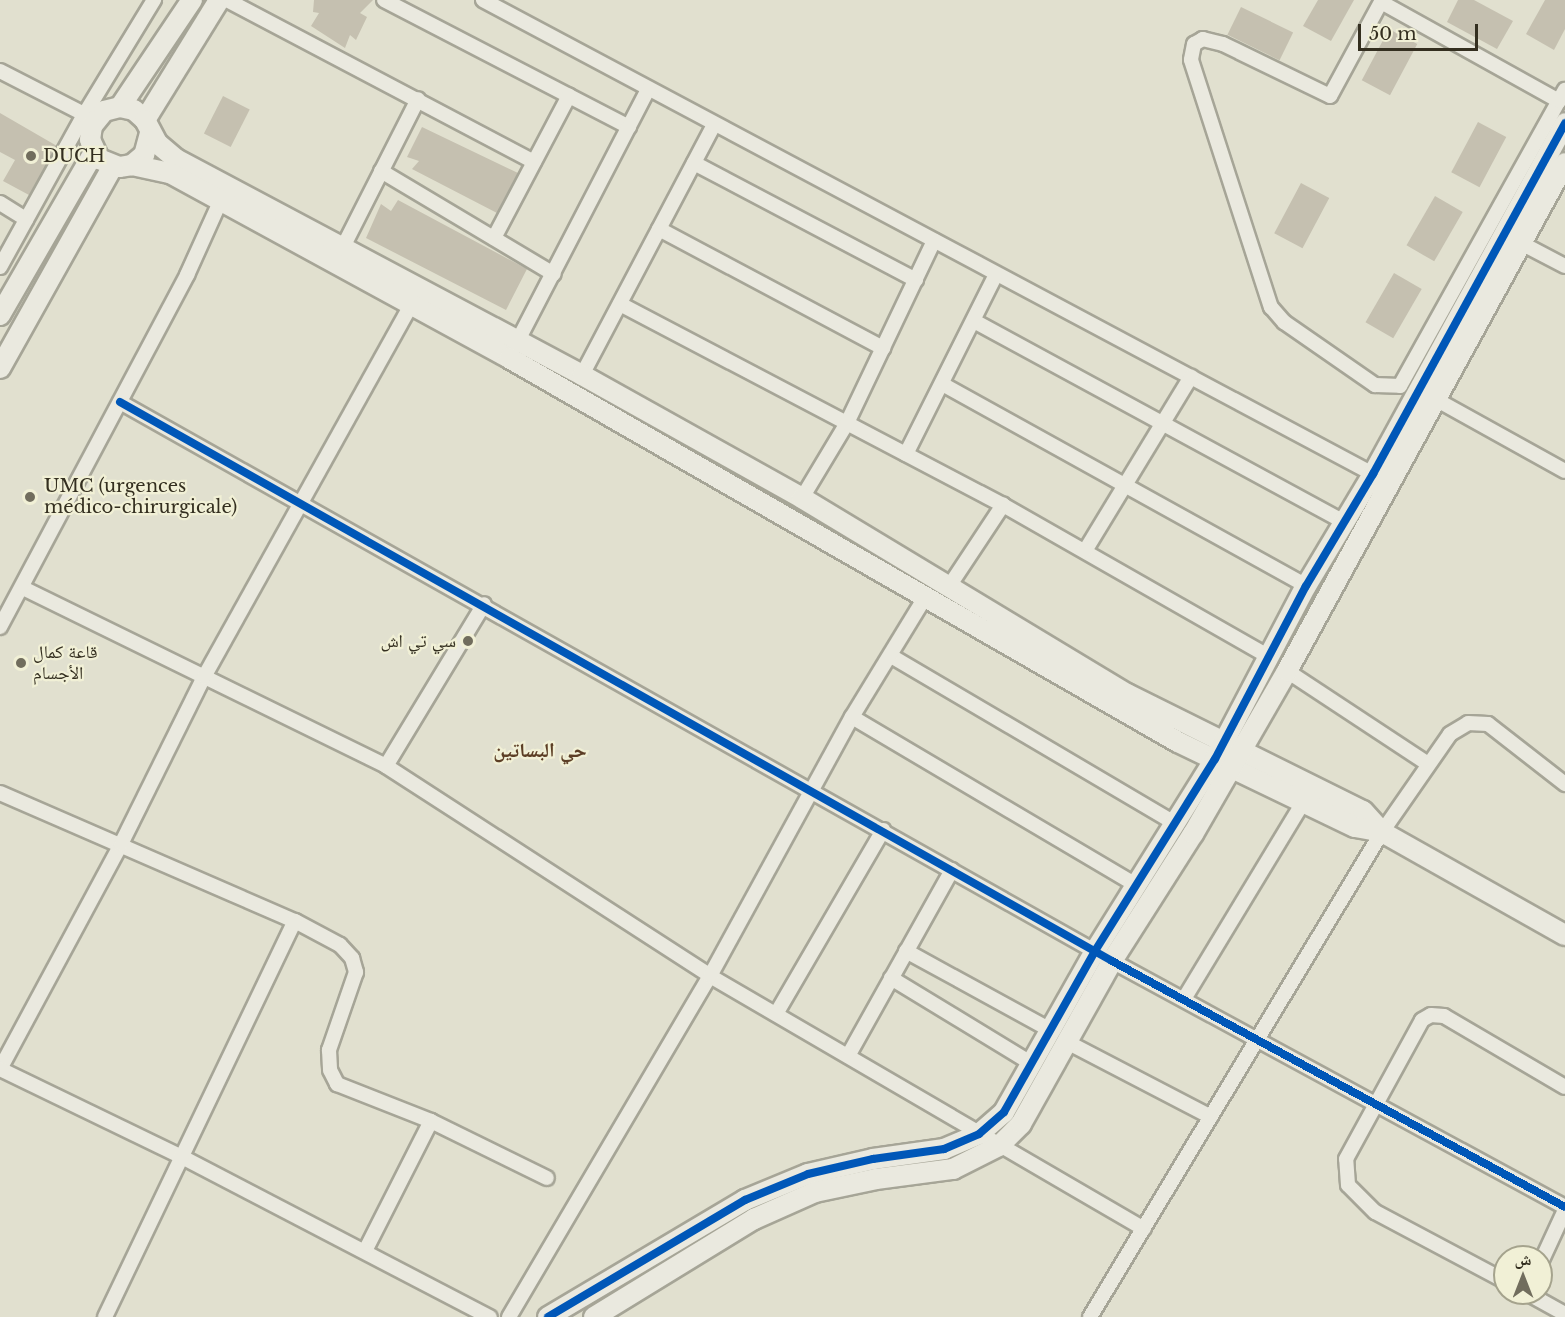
<!DOCTYPE html>
<html>
<head>
<meta charset="utf-8">
<style>
	body { margin:0 }
	#map { position:relative; width:1565px; height:1317px; overflow:hidden; background:#e1e0cf; font-family:"Libre Baskerville","Noto Naskh Arabic",serif }
	div>[style] { position:absolute }
	[style*='--x'] { left:calc(var(--x)*1px); top:calc(var(--y)*1px); width:calc(var(--w)*1px); rotate:calc(var(--a)*1deg) }
	.building>* { inset:0; background:#c5c0b0; transform-origin:0 0 }
	.roads { filter:drop-shadow(2px 0 #a6a597) drop-shadow(-2px 0 #a6a597) drop-shadow(0 2px #a6a597) drop-shadow(0 -2px #a6a597) }
	.street>* { height:14px; margin:-7px; padding:0 7px; transform-origin:7px; border-radius:7px; background:#eae9df }
	.secondary>* { height:20px; margin:-10px; padding:0 10px; transform-origin:10px; border-radius:10px; background:#eae9df }
	.cycleway>* { height:8px; margin:-4px; padding:0 4px; transform-origin:4px; border-radius:4px; background:#0057b8 }
	.dots>* { width:16px; height:16px; translate:-50% -50%; box-sizing:border-box; border:3px solid #f1f0d6; border-radius:50% }
	span { translate:-50% -50%; white-space:nowrap; text-align:center; line-height:1.15; -webkit-text-stroke:4.5px #f1f0d6; paint-order:stroke }
	.poi-label { font-size:18px; color:#342f20 }
	.left { translate:0 -50%; text-align:left }
	.right { translate:-100% -50%; text-align:right }
	.neighbourhood-label { font-size:20px; color:#5c3e25; font-weight:700 }
	.north { position:absolute; left:1493px; top:1245px; width:60px; height:60px; box-sizing:border-box; background:#f1f0d6; border:2px solid #a5a38d; border-radius:50%; rotate:0deg; font-size:16px; font-weight:700; line-height:24px; text-align:center; color:#342f20 }
	.north::after { content:''; display:block; margin:auto; width:21px; height:27px; background:#716d5d; clip-path:polygon(50% 0,100% 100%,50% 72%,0 100%) }
	.scale { position:absolute; left:1358px; top:24px; width:120px; height:27px; box-sizing:border-box; border:3px solid #342f20; border-top:0; padding-left:8px; font-size:18px; line-height:21px; white-space:nowrap; color:#342f20; -webkit-text-stroke:4px #f1f0d6; paint-order:stroke }
</style>
</head>
<body>
<div id="map">
	<div class="building">
		<div style="clip-path:polygon(314px 0,373px 0,360px 13px,367px 17px,356px 40px,350px 35px,345px 48px,311px 26px,319px 13px,313px 12px)"></div>
		<div style="clip-path:polygon(1318px 0,1354px 0,1331px 41px,1303px 26px)"></div>
		<div style="clip-path:polygon(1458px 0,1474px 0,1513px 21px,1497px 49px,1447px 22px)"></div>
		<div style="clip-path:polygon(1545px 0,1565px 0,1565px 29px,1554px 50px,1526px 34px)"></div>
		<div style="left:1241px;top:7px;width:58px;height:31px;rotate:26deg"></div>
		<div style="left:1389px;top:29px;width:32px;height:58px;rotate:28deg"></div>
		<div style="left:223px;top:96px;width:30px;height:42px;rotate:27deg"></div>
		<div style="clip-path:polygon(0 113px,57px 146px,29px 195px,3px 181px,15px 160px,0 152px)"></div>
		<div style="left:1478px;top:122px;width:32px;height:57px;rotate:28deg"></div>
		<div style="clip-path:polygon(422px 127px,518px 173px,497px 213px,412px 169px,419px 161px,407px 157px)"></div>
		<div style="left:1301px;top:183px;width:32px;height:57px;rotate:28deg"></div>
		<div style="left:1435px;top:196px;width:32px;height:57px;rotate:30deg"></div>
		<div style="clip-path:polygon(398px 200px,527px 269px,506px 310px,366px 238px,381px 204px,391px 211px)"></div>
		<div style="left:1394px;top:273px;width:32px;height:57px;rotate:30deg"></div>
	</div>
	<div class="roads">
		<div class="street">
			<div style="--x:227;--y:0;--w:347;--a:27.8"></div>
			<div style="--x:384;--y:0;--w:276;--a:27.4"></div>
			<div style="--x:483;--y:0;--w:1008;--a:28.04"></div>
			<div style="--x:1382;--y:0;--w:109;--a:118.4"></div>
			<div style="--x:1330;--y:96;--w:119;--a:-154.1"></div>
			<div style="--x:1223;--y:44;--w:21;--a:-166"></div>
			<div style="--x:1203;--y:39;--w:10;--a:151"></div>
			<div style="--x:1194;--y:44;--w:16;--a:101"></div>
			<div style="--x:1191;--y:60;--w:260;--a:72.1"></div>
			<div style="--x:1271;--y:307;--w:20;--a:49"></div>
			<div style="--x:1284;--y:322;--w:111;--a:34.7"></div>
			<div style="--x:1375;--y:385;--w:25;--a:2"></div>
			<div style="--x:1400;--y:386;--w:339;--a:-60.9"></div>
			<div style="--x:1381;--y:2;--w:204;--a:29.1"></div>
			<div style="--x:0;--y:71;--w:103;--a:27.1"></div>
			<div style="--x:694;--y:163;--w:251;--a:27.8"></div>
			<div style="--x:381;--y:171;--w:201;--a:30.8"></div>
			<div style="--x:0;--y:203;--w:31;--a:32"></div>
			<div style="--x:659;--y:229;--w:254;--a:28"></div>
			<div style="--x:494;--y:238;--w:161;--a:-62.2"></div>
			<div style="--x:1519;--y:242;--w:52;--a:27.6"></div>
			<div style="--x:342;--y:249;--w:168;--a:-63.1"></div>
			<div style="--x:0;--y:267;--w:174;--a:-61.1"></div>
			<div style="--x:84;--y:115;--w:135;--a:-58.7"></div>
			<div style="--x:620;--y:304;--w:433;--a:27.7"></div>
			<div style="--x:1003;--y:505;--w:307;--a:29.7"></div>
			<div style="--x:974;--y:321;--w:421;--a:28.5"></div>
			<div style="--x:514;--y:348;--w:292;--a:-62.6"></div>
			<div style="--x:582;--y:375;--w:283;--a:-62.2"></div>
			<div style="--x:944;--y:385;--w:414;--a:29"></div>
			<div style="--x:1437;--y:400;--w:146;--a:29"></div>
			<div style="--x:120;--y:402;--w:1139;--a:29.4"></div>
			<div style="--x:1112;--y:961;--w:515;--a:28.5"></div>
			<div style="--x:906;--y:454;--w:201;--a:-63.4"></div>
			<div style="--x:802;--y:498;--w:87;--a:-59"></div>
			<div style="--x:847;--y:423;--w:202;--a:-64.5"></div>
			<div style="--x:1085;--y:551;--w:204;--a:-58.7"></div>
			<div style="--x:23;--y:588;--w:404;--a:26.1"></div>
			<div style="--x:386;--y:766;--w:386;--a:32.9"></div>
			<div style="--x:710;--y:976;--w:502;--a:30.24"></div>
			<div style="--x:948;--y:588;--w:100;--a:-56.5"></div>
			<div style="--x:0;--y:627;--w:399;--a:-62"></div>
			<div style="--x:187;--y:275;--w:80;--a:-65.7"></div>
			<div style="--x:891;--y:656;--w:331;--a:30.5"></div>
			<div style="--x:1287;--y:671;--w:169;--a:33.4"></div>
			<div style="--x:852;--y:717;--w:332;--a:30.6"></div>
			<div style="--x:386;--y:766;--w:189;--a:-58.8"></div>
			<div style="--x:0;--y:793;--w:322;--a:23.5"></div>
			<div style="--x:295;--y:921;--w:51;--a:28.1"></div>
			<div style="--x:340;--y:945;--w:18;--a:47"></div>
			<div style="--x:352;--y:958;--w:15;--a:74"></div>
			<div style="--x:356;--y:972;--w:83;--a:109.1"></div>
			<div style="--x:329;--y:1050;--w:20;--a:87"></div>
			<div style="--x:330;--y:1070;--w:16;--a:63"></div>
			<div style="--x:337;--y:1084;--w:101;--a:21.5"></div>
			<div style="--x:431;--y:1121;--w:146;--a:116.9"></div>
			<div style="--x:906;--y:951;--w:164;--a:28.7"></div>
			<div style="--x:891;--y:978;--w:164;--a:31.3"></div>
			<div style="--x:1184;--y:999;--w:232;--a:-58.8"></div>
			<div style="--x:776;--y:1014;--w:213;--a:-59.8"></div>
			<div style="--x:1067;--y:1042;--w:162;--a:27.5"></div>
			<div style="--x:848;--y:1056;--w:213;--a:-60.8"></div>
			<div style="--x:0;--y:1069;--w:255;--a:-61.7"></div>
			<div style="--x:121;--y:844;--w:186;--a:-63.6"></div>
			<div style="--x:204;--y:677;--w:426;--a:-60.9"></div>
			<div style="--x:0;--y:1069;--w:202;--a:25.8"></div>
			<div style="--x:182;--y:1157;--w:347;--a:27.5"></div>
			<div style="--x:431;--y:1121;--w:129;--a:26.2"></div>
			<div style="--x:1541;--y:1262;--w:57;--a:-65.2"></div>
			<div style="--x:1505;--y:1281;--w:147;--a:-152"></div>
			<div style="--x:1375;--y:1212;--w:38;--a:-135"></div>
			<div style="--x:1348;--y:1185;--w:26;--a:-94"></div>
			<div style="--x:1346;--y:1159;--w:158;--a:-61.3"></div>
			<div style="--x:1422;--y:1020;--w:10;--a:-29"></div>
			<div style="--x:1431;--y:1015;--w:13;--a:4"></div>
			<div style="--x:1444;--y:1016;--w:140;--a:30.4"></div>
			<div style="--x:1527;--y:1293;--w:43;--a:28.9"></div>
			<div style="--x:105;--y:1317;--w:439;--a:-64.4"></div>
			<div style="--x:509;--y:1317;--w:396;--a:-59.5"></div>
			<div style="--x:710;--y:976;--w:295;--a:-61.3"></div>
			<div style="--x:852;--y:717;--w:138;--a:-58.6"></div>
			<div style="--x:1090;--y:1317;--w:566;--a:-58.95"></div>
			<div style="--x:1382;--y:832;--w:119;--a:-55.2"></div>
			<div style="--x:1450;--y:734;--w:21;--a:-31"></div>
			<div style="--x:1468;--y:723;--w:20;--a:3"></div>
			<div style="--x:1488;--y:724;--w:98;--a:37.9"></div>
		</div>
		<div class="secondary">
			<div style="--x:120;--y:107;--w:129;--a:-56.1"></div>
			<div style="--x:145;--y:120;--w:141;--a:-58.3"></div>
			<div style="--x:150;--y:133;--w:23;--a:105"></div>
			<div style="--x:144;--y:155;--w:16;--a:140"></div>
			<div style="--x:132;--y:165;--w:13;--a:171"></div>
			<div style="--x:119;--y:167;--w:22;--a:-158"></div>
			<div style="--x:99;--y:159;--w:21;--a:-115"></div>
			<div style="--x:90;--y:140;--w:14;--a:-82"></div>
			<div style="--x:92;--y:126;--w:19;--a:-51"></div>
			<div style="--x:104;--y:111;--w:16;--a:-14"></div>
			<div style="--x:120;--y:107;--w:14;--a:12"></div>
			<div style="--x:134;--y:110;--w:15;--a:42"></div>
			<div style="--x:145;--y:120;--w:26;--a:62"></div>
			<div style="--x:157;--y:143;--w:25;--a:40"></div>
			<div style="--x:176;--y:159;--w:460;--a:28"></div>
			<div style="--x:582;--y:375;--w:252;--a:29.2"></div>
			<div style="--x:802;--y:498;--w:380;--a:31.1"></div>
			<div style="--x:1127;--y:694;--w:263;--a:26.4"></div>
			<div style="--x:1363;--y:811;--w:28;--a:48"></div>
			<div style="--x:1382;--y:832;--w:210;--a:29.4"></div>
			<div style="--x:132;--y:165;--w:39;--a:12"></div>
			<div style="--x:170;--y:173;--w:386;--a:28.6"></div>
			<div style="--x:509;--y:358;--w:771;--a:29.86"></div>
			<div style="--x:1178;--y:742;--w:196;--a:25.7"></div>
			<div style="--x:1355;--y:827;--w:27;--a:10"></div>
			<div style="--x:0;--y:315;--w:188;--a:-60"></div>
			<div style="--x:0;--y:368;--w:231;--a:-60.8"></div>
			<div style="--x:548;--y:1317;--w:229;--a:-30.7"></div>
			<div style="--x:745;--y:1200;--w:68;--a:-22.4"></div>
			<div style="--x:808;--y:1174;--w:67;--a:-13"></div>
			<div style="--x:873;--y:1159;--w:72;--a:-8"></div>
			<div style="--x:944;--y:1149;--w:38;--a:-23"></div>
			<div style="--x:979;--y:1134;--w:33;--a:-41"></div>
			<div style="--x:1004;--y:1112;--w:185;--a:-60.5"></div>
			<div style="--x:1095;--y:951;--w:226;--a:-58"></div>
			<div style="--x:1215;--y:759;--w:195;--a:-62.3"></div>
			<div style="--x:1306;--y:586;--w:131;--a:-59.1"></div>
			<div style="--x:1373;--y:474;--w:400;--a:-61.3"></div>
			<div style="--x:594;--y:1317;--w:188;--a:-31.5"></div>
			<div style="--x:754;--y:1219;--w:67;--a:-23.9"></div>
			<div style="--x:815;--y:1192;--w:62;--a:-12"></div>
			<div style="--x:876;--y:1179;--w:78;--a:-7.4"></div>
			<div style="--x:953;--y:1169;--w:51;--a:-26.6"></div>
			<div style="--x:999;--y:1146;--w:31;--a:-45"></div>
			<div style="--x:1021;--y:1124;--w:187;--a:-60.8"></div>
			<div style="--x:1112;--y:961;--w:151;--a:-57.5"></div>
			<div style="--x:1193;--y:834;--w:188;--a:-60"></div>
			<div style="--x:1287;--y:671;--w:579;--a:-61.31"></div>
		</div>
	</div>
	<div class="cycleway">
		<div style="--x:120;--y:402;--w:1139;--a:29.4"></div>
		<div style="--x:1112;--y:961;--w:515;--a:28.5"></div>
		<div style="--x:548;--y:1317;--w:229;--a:-30.7"></div>
		<div style="--x:745;--y:1200;--w:68;--a:-22.4"></div>
		<div style="--x:808;--y:1174;--w:67;--a:-13"></div>
		<div style="--x:873;--y:1159;--w:72;--a:-8"></div>
		<div style="--x:944;--y:1149;--w:38;--a:-23"></div>
		<div style="--x:979;--y:1134;--w:33;--a:-41"></div>
		<div style="--x:1004;--y:1112;--w:185;--a:-60.5"></div>
		<div style="--x:1095;--y:951;--w:226;--a:-58"></div>
		<div style="--x:1215;--y:759;--w:195;--a:-62.3"></div>
		<div style="--x:1306;--y:586;--w:131;--a:-59.1"></div>
		<div style="--x:1373;--y:474;--w:400;--a:-61.3"></div>
	</div>
	<div class="dots">
		<div style="left:31px;top:156px;background:#716d5d"></div>
		<div style="left:30px;top:497px;background:#716d5d"></div>
		<div style="left:468px;top:641px;background:#716d5d"></div>
		<div style="left:21px;top:663px;background:#716d5d"></div>
	</div>
	<div class="poi-label">
		<span class="left" style="left:43px;top:156px">DUCH</span>
		<span class="left" style="left:44px;top:497px">UMC (urgences<br>médico-chirurgicale)</span>
		<span class="right" style="left:456px;top:641px">سي تي اش</span>
		<span class="left" style="left:33px;top:663px">قاعة كمال<br>الأجسام</span>
	</div>
	<div class="neighbourhood-label">
		<span style="left:540px;top:750px">حي البساتين</span>
	</div>
	<div class="north">ش</div>
	<div class="scale">50 m</div>
</div>
</body>
</html>
